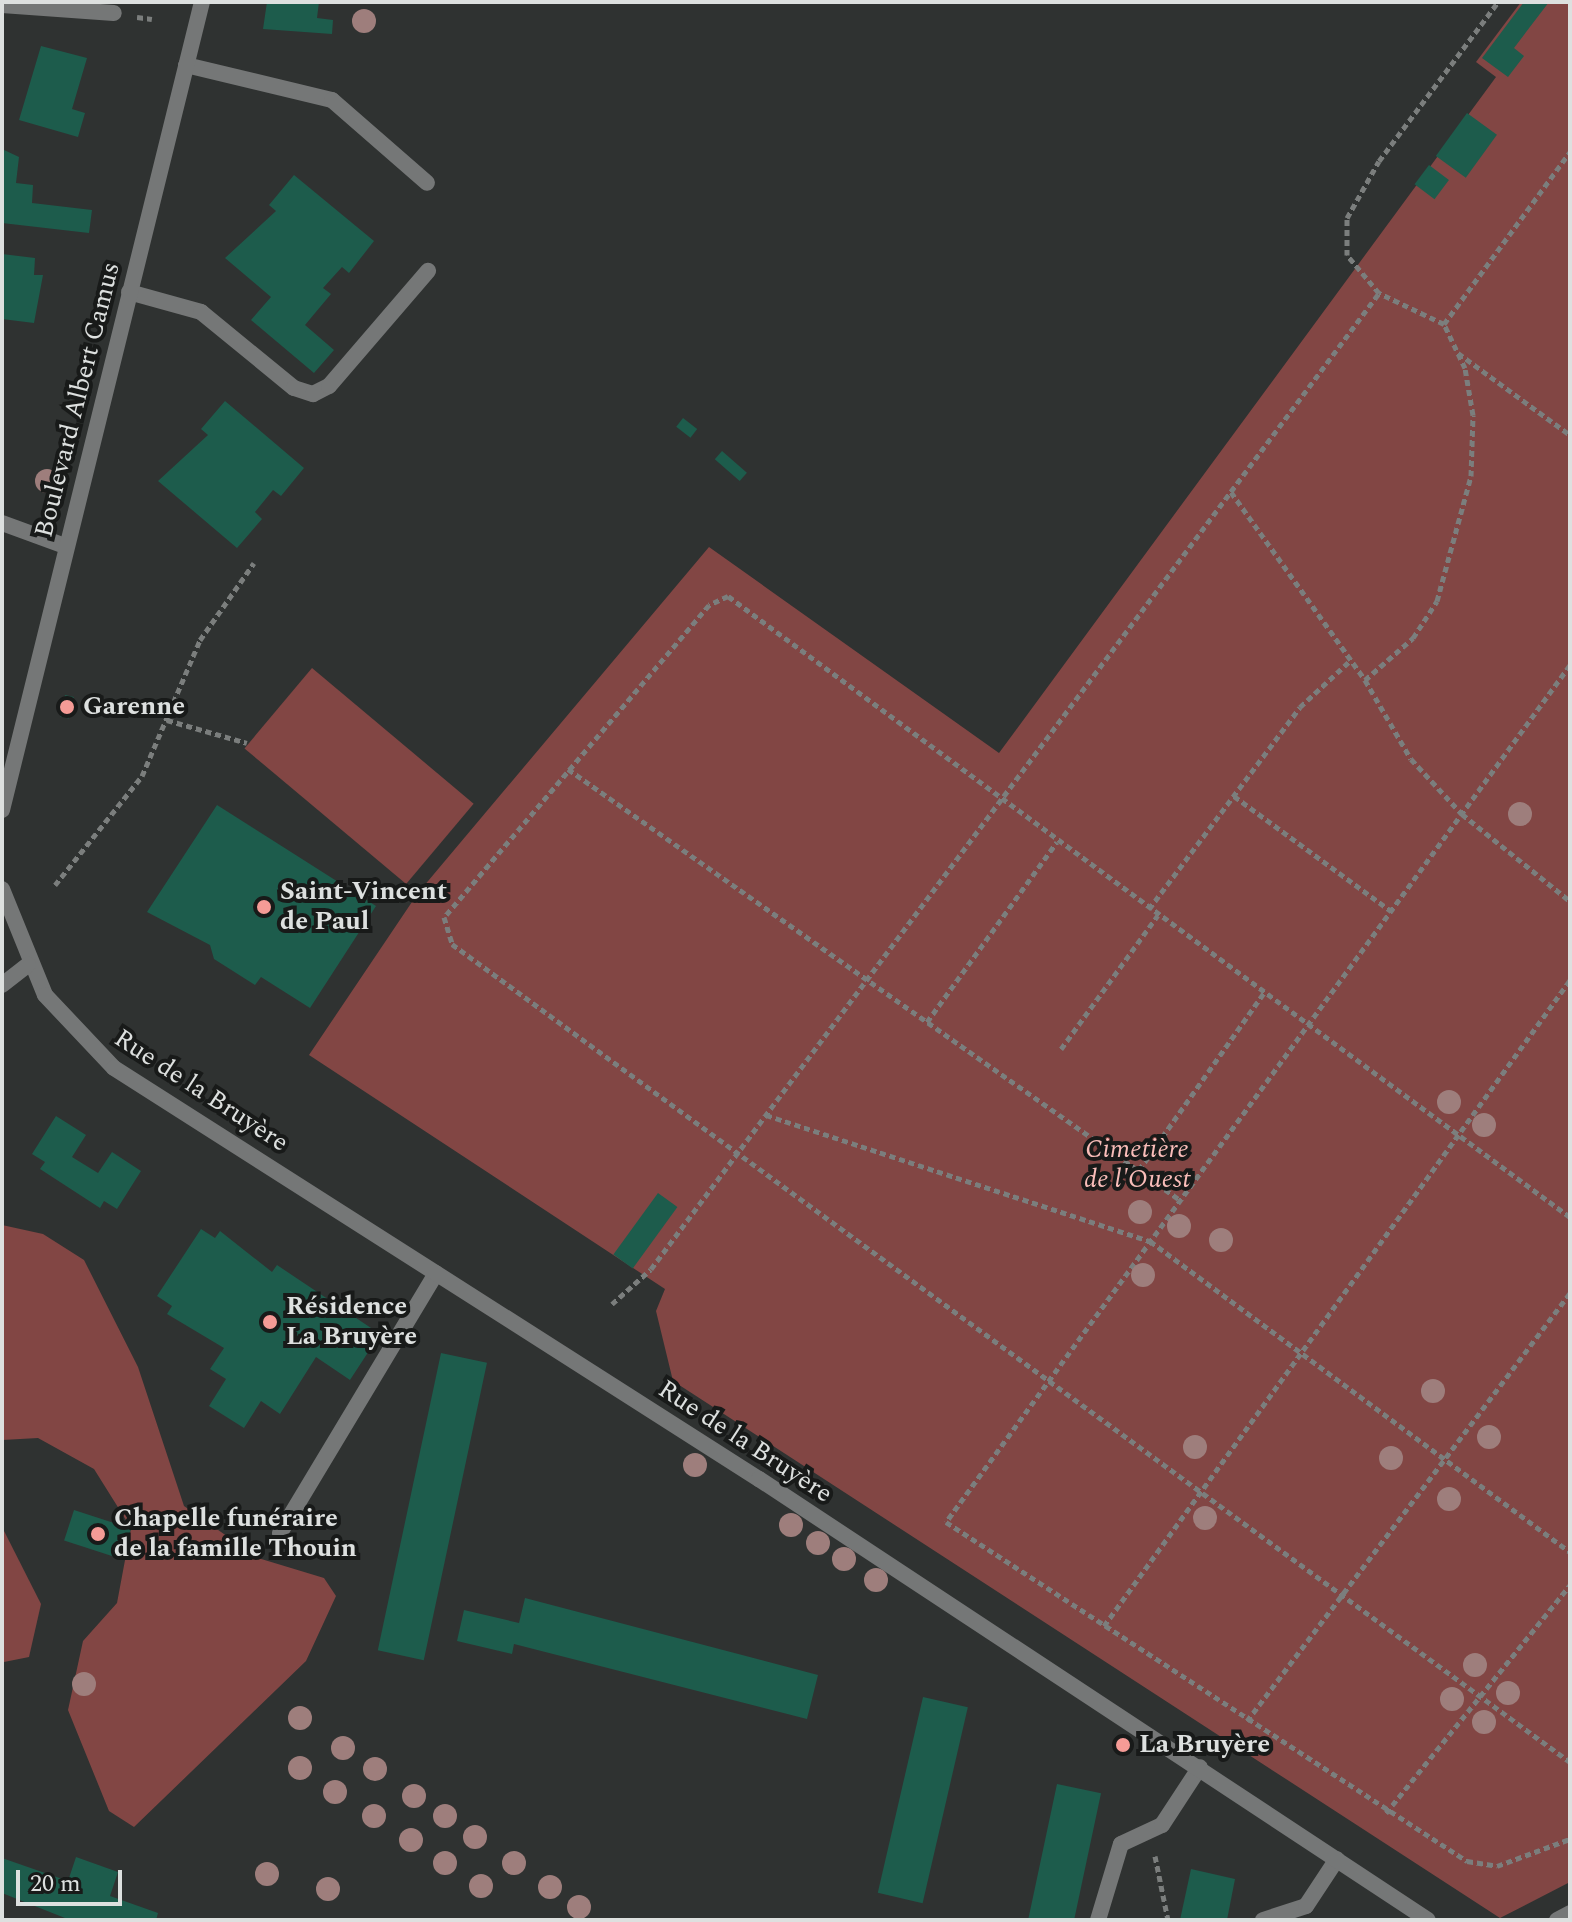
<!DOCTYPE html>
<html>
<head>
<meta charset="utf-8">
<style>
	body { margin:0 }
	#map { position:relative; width:1572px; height:1922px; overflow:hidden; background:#2f3231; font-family:Spectral,serif }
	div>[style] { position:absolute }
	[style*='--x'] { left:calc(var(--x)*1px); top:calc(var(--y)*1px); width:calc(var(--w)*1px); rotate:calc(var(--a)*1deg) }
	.green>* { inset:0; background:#824644; transform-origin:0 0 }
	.building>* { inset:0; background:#1d5c4c; transform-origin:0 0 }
	.path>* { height:5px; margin-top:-2.5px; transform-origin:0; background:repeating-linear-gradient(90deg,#7b7e7d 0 6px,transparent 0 10px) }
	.service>* { height:16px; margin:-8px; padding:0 8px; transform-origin:8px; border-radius:8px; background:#757777 }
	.minor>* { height:16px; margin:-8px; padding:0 8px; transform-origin:8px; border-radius:8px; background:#757777 }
	.trees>* { width:24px; height:24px; margin:-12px; border-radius:50%; background:#9e7e7c }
	.dots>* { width:22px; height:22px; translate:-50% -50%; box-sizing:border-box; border:4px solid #181a19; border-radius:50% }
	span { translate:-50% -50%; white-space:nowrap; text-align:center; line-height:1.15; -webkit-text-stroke:8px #181a19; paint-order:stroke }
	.street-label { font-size:26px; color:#dde0df }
	.poi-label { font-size:26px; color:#dde0df; font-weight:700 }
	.left { translate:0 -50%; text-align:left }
	.park-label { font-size:26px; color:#f9bdb9; font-style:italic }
	.frame { position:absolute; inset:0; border:4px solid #dde0df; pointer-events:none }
	.scale { position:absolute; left:16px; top:1870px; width:106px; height:36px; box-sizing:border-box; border:4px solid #dde0df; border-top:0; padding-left:10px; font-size:24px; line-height:28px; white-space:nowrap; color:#dde0df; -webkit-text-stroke:6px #181a19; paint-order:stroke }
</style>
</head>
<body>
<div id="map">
	<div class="green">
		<div style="clip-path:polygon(1521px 2px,1570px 2px,1570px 1882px,1500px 1918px,673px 1381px,656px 1311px,665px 1289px,309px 1055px,418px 893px,709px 547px,999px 753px,1496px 77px,1476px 62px)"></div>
		<div style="left:312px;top:668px;width:211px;height:105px;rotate:40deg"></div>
		<div style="clip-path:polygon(2px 1225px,43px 1234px,84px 1260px,138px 1367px,184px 1506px,258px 1558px,324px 1578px,336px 1596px,306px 1661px,134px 1827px,109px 1811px,68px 1710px,83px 1641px,117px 1603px,131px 1528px,94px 1469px,38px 1438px,2px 1440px)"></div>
		<div style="clip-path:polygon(2px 1527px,41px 1604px,29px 1657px,4px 1662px)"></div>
	</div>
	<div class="building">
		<div style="clip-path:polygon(267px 2px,319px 2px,317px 18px,333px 20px,332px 34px,263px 29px)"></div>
		<div style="clip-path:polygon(1524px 2px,1549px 2px,1514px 48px,1524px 56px,1508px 77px,1482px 58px)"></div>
		<div style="clip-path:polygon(41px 46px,87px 58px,72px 109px,85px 113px,78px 137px,19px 120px)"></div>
		<div style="left:1467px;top:113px;width:37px;height:53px;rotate:36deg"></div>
		<div style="clip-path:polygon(2px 149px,19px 157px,16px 183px,33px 185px,32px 203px,92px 210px,89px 233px,2px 223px)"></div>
		<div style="left:1429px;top:165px;width:25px;height:24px;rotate:37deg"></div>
		<div style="clip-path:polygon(294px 175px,374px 241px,349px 273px,342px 267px,323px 288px,331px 294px,305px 325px,334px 350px,314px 373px,251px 320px,271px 297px,225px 258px,276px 211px,269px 205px)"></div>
		<div style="clip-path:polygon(2px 254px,35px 258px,34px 275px,43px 275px,34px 323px,2px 319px)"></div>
		<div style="clip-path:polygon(225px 401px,304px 468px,281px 496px,273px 490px,255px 512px,262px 519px,237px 548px,158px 481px,208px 435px,201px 429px)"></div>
		<div style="left:683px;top:418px;width:18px;height:11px;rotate:38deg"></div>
		<div style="left:722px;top:451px;width:33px;height:11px;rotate:41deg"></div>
		<div style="left:65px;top:695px;width:9px;height:22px;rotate:13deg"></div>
		<div style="clip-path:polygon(217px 805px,376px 906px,310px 1008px,261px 977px,255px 985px,214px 959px,210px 945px,147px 912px)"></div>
		<div style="clip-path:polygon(56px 1116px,86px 1135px,72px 1157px,98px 1173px,112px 1152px,141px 1171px,117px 1209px,104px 1201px,100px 1208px,40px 1169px,45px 1162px,32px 1154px)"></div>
		<div style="left:658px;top:1193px;width:24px;height:76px;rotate:36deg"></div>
		<div style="clip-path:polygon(201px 1229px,215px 1238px,220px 1231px,272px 1272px,277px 1265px,380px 1334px,350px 1380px,316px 1357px,280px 1414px,261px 1401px,244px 1428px,209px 1406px,226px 1379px,210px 1369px,224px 1348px,167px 1314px,172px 1306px,157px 1296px)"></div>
		<div style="left:441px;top:1353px;width:47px;height:304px;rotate:12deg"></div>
		<div style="left:74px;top:1510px;width:60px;height:32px;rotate:18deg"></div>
		<div style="clip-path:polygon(525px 1598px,818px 1675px,807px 1719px,514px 1644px,512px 1654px,457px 1641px,464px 1610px,519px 1623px)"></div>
		<div style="left:923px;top:1697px;width:46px;height:201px;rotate:13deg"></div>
		<div style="left:1057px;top:1784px;width:45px;height:139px;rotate:12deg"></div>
		<div style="clip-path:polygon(76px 1857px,118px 1872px,110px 1896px,158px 1913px,156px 1920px,70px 1920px,2px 1893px,2px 1858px,68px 1881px)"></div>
		<div style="clip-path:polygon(1191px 1869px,1235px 1879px,1227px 1920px,1180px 1920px)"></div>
	</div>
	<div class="path">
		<div style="--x:137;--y:17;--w:15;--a:8"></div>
		<div style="--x:1444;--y:324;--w:213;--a:-53.8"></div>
		<div style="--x:1458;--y:353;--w:139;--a:36.2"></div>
		<div style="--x:1231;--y:492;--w:231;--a:54.5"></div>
		<div style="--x:1365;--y:680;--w:91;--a:59.8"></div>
		<div style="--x:1411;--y:759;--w:75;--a:47.2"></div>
		<div style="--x:1462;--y:814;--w:139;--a:38.9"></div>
		<div style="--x:1570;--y:665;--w:1060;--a:126.06"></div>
		<div style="--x:946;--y:1522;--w:622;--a:33.05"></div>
		<div style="--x:1467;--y:1861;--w:30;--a:9"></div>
		<div style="--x:1497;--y:1866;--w:78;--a:-20.3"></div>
		<div style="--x:1365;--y:680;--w:64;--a:-41.2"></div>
		<div style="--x:1413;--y:638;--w:44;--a:-57"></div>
		<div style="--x:1437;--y:601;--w:130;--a:-74.8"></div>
		<div style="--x:1471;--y:476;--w:61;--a:-88.1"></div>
		<div style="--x:1473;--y:415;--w:48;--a:-99.7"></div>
		<div style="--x:1465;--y:368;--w:49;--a:-115.5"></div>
		<div style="--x:1444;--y:324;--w:72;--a:-154.5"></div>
		<div style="--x:1379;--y:293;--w:50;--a:-130.1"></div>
		<div style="--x:1347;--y:255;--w:37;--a:-90"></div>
		<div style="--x:1347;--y:218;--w:65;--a:-60.7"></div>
		<div style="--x:1379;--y:161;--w:199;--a:-53.2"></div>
		<div style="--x:167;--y:720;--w:83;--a:16"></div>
		<div style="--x:568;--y:769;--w:749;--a:35.16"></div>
		<div style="--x:1234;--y:796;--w:195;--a:36.2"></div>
		<div style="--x:55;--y:885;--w:139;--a:-51.4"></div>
		<div style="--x:142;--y:776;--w:148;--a:-66.9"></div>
		<div style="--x:200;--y:640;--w:94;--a:-55"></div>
		<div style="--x:1149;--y:909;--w:252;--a:-53.2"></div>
		<div style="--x:1300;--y:707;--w:69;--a:-42.7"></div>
		<div style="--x:927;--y:1022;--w:222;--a:-54.2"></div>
		<div style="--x:1061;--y:1049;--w:165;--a:-54.1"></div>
		<div style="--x:766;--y:1115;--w:404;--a:18.2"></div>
		<div style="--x:1150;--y:1241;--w:523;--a:36.52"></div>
		<div style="--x:1139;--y:1170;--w:217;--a:-54.8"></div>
		<div style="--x:1570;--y:1217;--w:1046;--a:-143.59"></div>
		<div style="--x:728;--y:596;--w:21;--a:155"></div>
		<div style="--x:709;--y:605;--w:409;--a:130.3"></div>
		<div style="--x:444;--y:917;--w:28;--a:73"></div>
		<div style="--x:452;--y:944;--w:1385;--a:36.19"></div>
		<div style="--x:612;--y:1304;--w:52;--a:-41.9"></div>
		<div style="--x:651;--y:1269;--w:1218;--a:-53.28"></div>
		<div style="--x:1104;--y:1626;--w:797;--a:-54.19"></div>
		<div style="--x:1247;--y:1721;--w:536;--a:-52.96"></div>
		<div style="--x:1386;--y:1813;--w:293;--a:-51.1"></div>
		<div style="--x:1155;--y:1856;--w:65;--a:78.5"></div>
	</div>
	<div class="service">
		<div style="--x:2;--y:5;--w:112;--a:4.1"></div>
		<div style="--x:129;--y:292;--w:75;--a:15.5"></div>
		<div style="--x:201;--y:312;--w:120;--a:39.3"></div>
		<div style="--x:294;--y:388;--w:20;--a:18"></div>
		<div style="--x:313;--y:394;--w:18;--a:-27"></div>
		<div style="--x:329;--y:386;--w:152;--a:-49.3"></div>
		<div style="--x:280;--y:1533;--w:303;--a:-59"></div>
		<div style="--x:1098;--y:1920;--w:79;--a:-73.2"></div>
		<div style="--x:1121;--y:1844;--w:45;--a:-24.9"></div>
		<div style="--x:1162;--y:1825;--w:69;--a:-56.8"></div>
		<div style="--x:1263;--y:1920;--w:45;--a:-18"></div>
		<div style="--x:1306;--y:1906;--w:56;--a:-56.6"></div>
	</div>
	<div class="minor">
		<div style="--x:186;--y:65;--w:150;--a:13.5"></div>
		<div style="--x:332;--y:100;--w:126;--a:41.1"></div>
		<div style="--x:2;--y:523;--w:67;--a:20.1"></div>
		<div style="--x:2;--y:810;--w:832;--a:-76.1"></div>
		<div style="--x:2;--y:889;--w:114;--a:67.9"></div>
		<div style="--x:45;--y:995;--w:100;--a:46.6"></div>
		<div style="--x:114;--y:1068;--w:765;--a:32.51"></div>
		<div style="--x:759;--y:1479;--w:801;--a:33.39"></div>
		<div style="--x:2;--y:985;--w:33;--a:-38"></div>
		<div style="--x:1557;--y:1920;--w:15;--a:-28"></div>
	</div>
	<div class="trees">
		<div style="left:364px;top:21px"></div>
		<div style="left:47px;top:481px"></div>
		<div style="left:1520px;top:814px"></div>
		<div style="left:1449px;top:1102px"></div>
		<div style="left:1484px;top:1125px"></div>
		<div style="left:1140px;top:1212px"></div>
		<div style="left:1179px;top:1226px"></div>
		<div style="left:1221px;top:1240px"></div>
		<div style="left:1143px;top:1275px"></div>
		<div style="left:1433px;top:1391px"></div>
		<div style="left:1489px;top:1437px"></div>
		<div style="left:1195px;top:1447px"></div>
		<div style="left:1391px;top:1458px"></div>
		<div style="left:695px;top:1465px"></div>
		<div style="left:1449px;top:1499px"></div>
		<div style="left:1205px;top:1518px"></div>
		<div style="left:791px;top:1525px"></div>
		<div style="left:818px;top:1543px"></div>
		<div style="left:844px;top:1559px"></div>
		<div style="left:876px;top:1580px"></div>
		<div style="left:1475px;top:1665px"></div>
		<div style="left:84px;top:1684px"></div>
		<div style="left:1508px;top:1693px"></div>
		<div style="left:1452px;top:1699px"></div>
		<div style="left:300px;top:1718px"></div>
		<div style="left:1484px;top:1722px"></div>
		<div style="left:343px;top:1748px"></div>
		<div style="left:300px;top:1768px"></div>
		<div style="left:375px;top:1769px"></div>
		<div style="left:335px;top:1792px"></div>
		<div style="left:414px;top:1796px"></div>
		<div style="left:374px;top:1816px"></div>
		<div style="left:445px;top:1816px"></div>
		<div style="left:475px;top:1837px"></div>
		<div style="left:411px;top:1840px"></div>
		<div style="left:445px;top:1863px"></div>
		<div style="left:514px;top:1863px"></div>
		<div style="left:267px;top:1874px"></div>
		<div style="left:481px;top:1886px"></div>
		<div style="left:550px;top:1887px"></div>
		<div style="left:328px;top:1889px"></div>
		<div style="left:579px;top:1907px"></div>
	</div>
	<div class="dots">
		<div style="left:67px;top:707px;background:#f59b96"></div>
		<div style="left:264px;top:907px;background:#f59b96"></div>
		<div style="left:270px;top:1322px;background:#f59b96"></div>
		<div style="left:98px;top:1534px;background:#f59b96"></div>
		<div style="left:1123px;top:1745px;background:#f59b96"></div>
	</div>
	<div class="street-label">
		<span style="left:78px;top:400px;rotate:-76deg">Boulevard Albert Camus</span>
		<span style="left:201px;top:1091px;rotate:33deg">Rue de la Bruyère</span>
		<span style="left:745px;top:1442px;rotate:33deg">Rue de la Bruyère</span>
	</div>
	<div class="poi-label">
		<span class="left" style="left:83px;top:707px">Garenne</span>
		<span class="left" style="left:280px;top:907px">Saint-Vincent<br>de Paul</span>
		<span class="left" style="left:286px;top:1322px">Résidence<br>La Bruyère</span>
		<span class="left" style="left:114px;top:1534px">Chapelle funéraire<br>de la famille Thouin</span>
		<span class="left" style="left:1139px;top:1745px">La Bruyère</span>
	</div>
	<div class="park-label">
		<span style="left:1137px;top:1165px">Cimetière<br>de l'Ouest</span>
	</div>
	<div class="frame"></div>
	<div class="scale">20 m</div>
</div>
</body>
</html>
